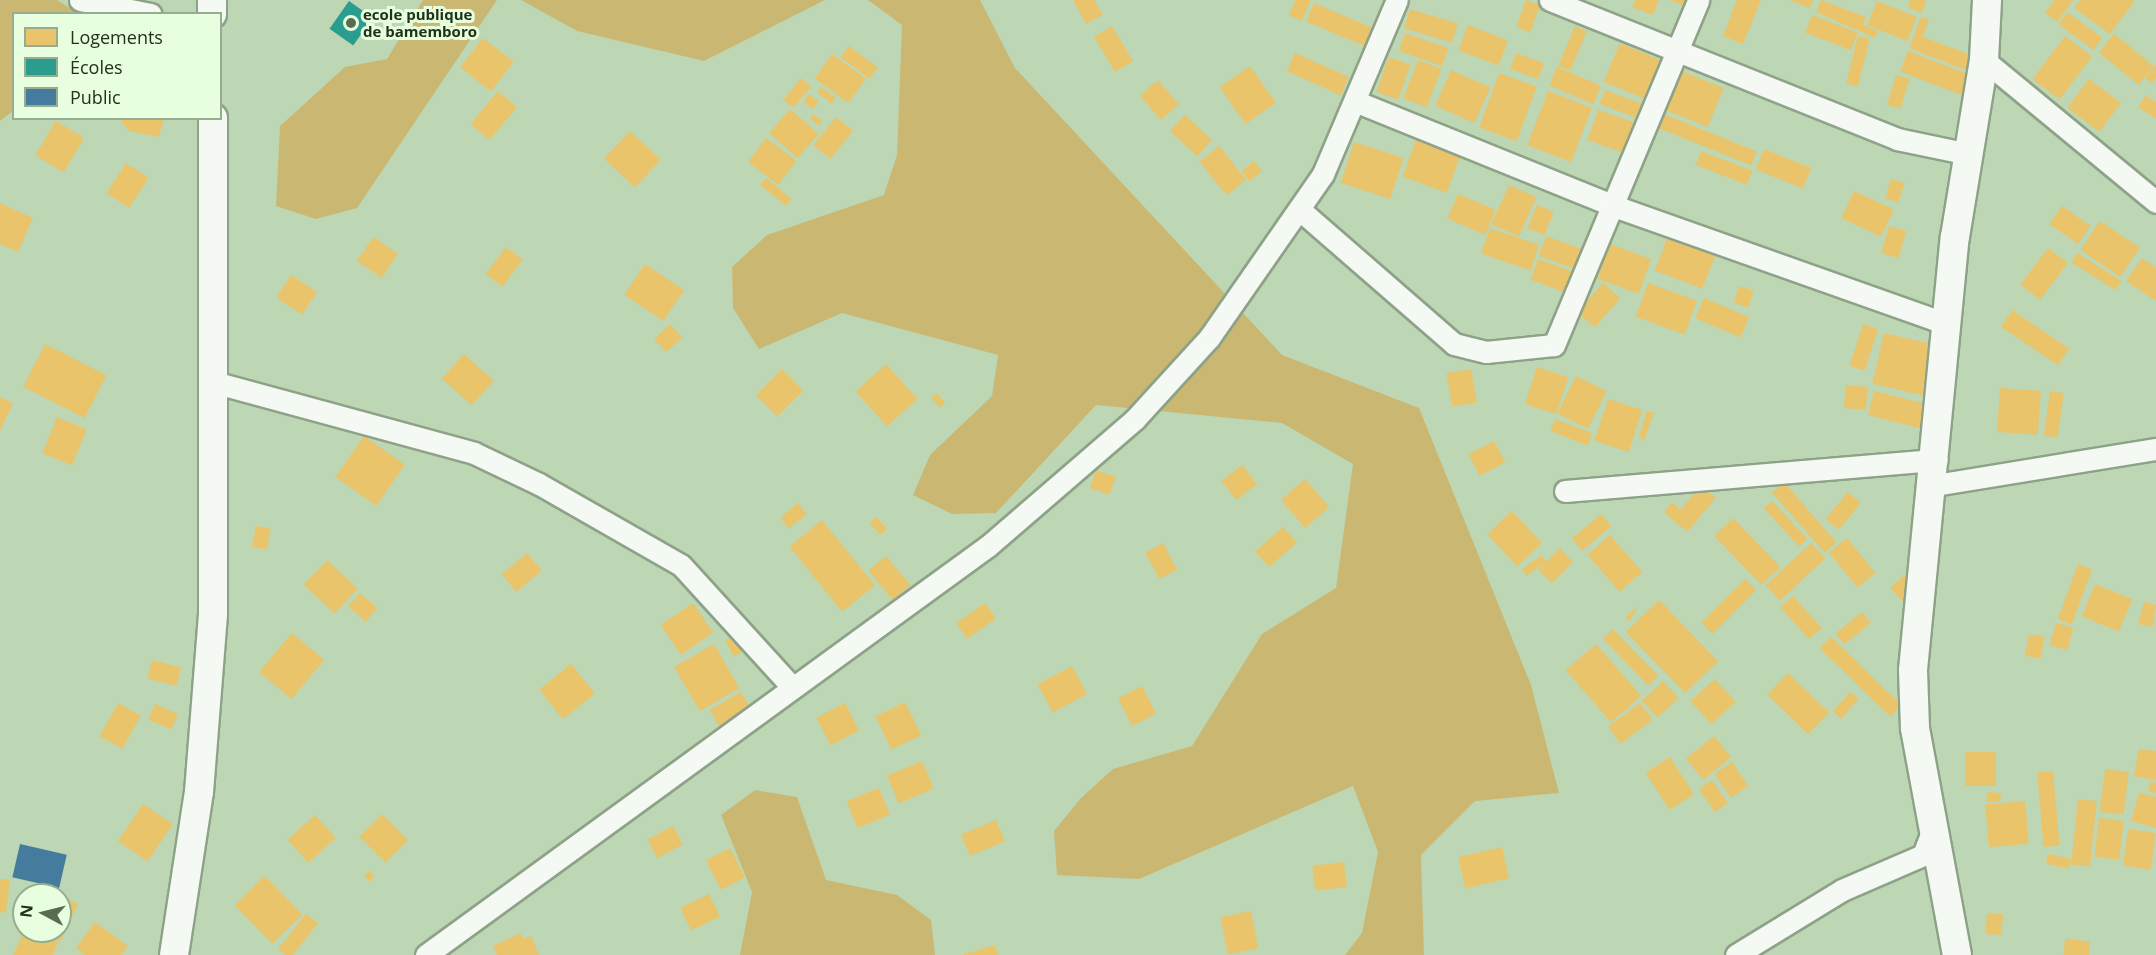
<!DOCTYPE html>
<html>
<head>
<meta charset="utf-8">
<style>
	body { margin:0 }
	#map { position:relative; width:2156px; height:955px; overflow:hidden; background:#bdd7b5; font-family:"Open Sans",sans-serif }
	div>[style] { position:absolute }
	[style*='--x'] { left:calc(var(--x)*1px); top:calc(var(--y)*1px); width:calc(var(--w)*1px); rotate:calc(var(--a)*1deg) }
	.green>* { inset:0; background:#cab872 }
	.homes>* { inset:0; background:#e9c46a; transform-origin:0 0 }
	.schools>* { inset:0; background:#2a9d8f; transform-origin:0 0 }
	.public>* { inset:0; background:#457b9d; transform-origin:0 0 }
	.roads { filter:drop-shadow(2px 0 #8ea288) drop-shadow(-2px 0 #8ea288) drop-shadow(0 2px #8ea288) drop-shadow(0 -2px #8ea288) }
	.street>* { height:21px; margin:-10.5px; padding:0 10.5px; transform-origin:10.5px; border-radius:10.5px; background:#f5f9f4 }
	.secondary>* { height:28px; margin:-14px; padding:0 14px; transform-origin:14px; border-radius:14px; background:#f5f9f4 }
	.dots>* { width:16px; height:16px; translate:-50% -50%; box-sizing:border-box; border:3px solid #e7ffdf; border-radius:50% }
	span { translate:-50% -50%; white-space:nowrap; text-align:center; line-height:1.15; -webkit-text-stroke:6px #e7ffdf; paint-order:stroke }
	.poi-label { font-size:15px; color:#20321a; font-weight:700 }
	.left { translate:0 -50%; text-align:left }
	.legend { position:absolute; left:12px; top:12px; width:210px; height:108px; box-sizing:border-box; background:#e7ffdf; border:2px solid #97ad90; margin:0; padding:8px 10px; list-style:none; font-size:18px; color:#20321a }
	.legend li { display:flex; align-items:center; gap:12px; height:30px }
	.legend b { width:30px; border:2px solid #97ad90 }
	.north { position:absolute; left:12px; top:883px; width:60px; height:60px; box-sizing:border-box; background:#e7ffdf; border:2px solid #97ad90; border-radius:50%; rotate:277deg; font-size:16px; font-weight:700; line-height:24px; text-align:center; color:#20321a }
	.north::after { content:''; display:block; margin:auto; width:21px; height:27px; background:#576c50; clip-path:polygon(50% 0,100% 100%,50% 72%,0 100%) }
</style>
</head>
<body>
<div id="map">
	<div class="green">
		<div style="clip-path:polygon(0 0,57px 0,78px 13px,14px 14px,13px 111px,0 121px)"></div>
		<div style="clip-path:polygon(423px 0,497px 0,357px 208px,316px 219px,276px 206px,280px 126px,345px 67px,387px 59px)"></div>
		<div style="clip-path:polygon(521px 0,825px 0,704px 61px,577px 31px)"></div>
		<div style="clip-path:polygon(868px 0,980px 0,1015px 68px,1282px 355px,1419px 408px,1531px 685px,1559px 793px,1475px 801px,1421px 855px,1424px 955px,1345px 955px,1362px 933px,1378px 852px,1353px 786px,1139px 879px,1057px 875px,1054px 831px,1081px 798px,1113px 769px,1192px 746px,1262px 634px,1336px 588px,1353px 464px,1282px 423px,1096px 405px,996px 513px,952px 514px,913px 495px,930px 455px,992px 396px,998px 355px,842px 313px,759px 349px,733px 308px,732px 267px,767px 235px,884px 195px,897px 155px,902px 25px)"></div>
		<div style="clip-path:polygon(755px 790px,797px 797px,826px 880px,897px 895px,931px 920px,935px 955px,740px 955px,752px 892px,721px 815px)"></div>
	</div>
	<div class="homes">
		<div style="clip-path:polygon(1073px 0,1094px 0,1103px 15px,1086px 24px)"></div>
		<div style="clip-path:polygon(1295px 0,1311px 0,1302px 21px,1289px 15px)"></div>
		<div style="left:1526px;top:0;width:15px;height:29px;rotate:20deg"></div>
		<div style="clip-path:polygon(1635px 0,1659px 0,1653px 15px,1632px 7px)"></div>
		<div style="clip-path:polygon(1670px 0,1689px 0,1688px 8px)"></div>
		<div style="clip-path:polygon(1737px 0,1761px 0,1743px 44px,1723px 36px)"></div>
		<div style="clip-path:polygon(1789px 0,1813px 0,1810px 8px)"></div>
		<div style="clip-path:polygon(1821px 0,1866px 17px,1863px 25px,1878px 31px,1875px 38px,1816px 12px)"></div>
		<div style="clip-path:polygon(1910px 0,1926px 0,1922px 13px,1908px 8px)"></div>
		<div style="clip-path:polygon(2054px 0,2073px 0,2057px 22px,2045px 13px)"></div>
		<div style="clip-path:polygon(2080px 0,2132px 0,2134px 2px,2110px 34px,2074px 8px)"></div>
		<div style="left:1877px;top:1px;width:43px;height:26px;rotate:22deg"></div>
		<div style="left:1314px;top:3px;width:69px;height:20px;rotate:23deg"></div>
		<div style="left:1410px;top:9px;width:50px;height:20px;rotate:17deg"></div>
		<div style="left:2067px;top:12px;width:44px;height:15px;rotate:36deg"></div>
		<div style="left:1812px;top:15px;width:49px;height:19px;rotate:21deg"></div>
		<div style="clip-path:polygon(1921px 17px,1929px 19px,1923px 37px,1979px 58px,1973px 73px,1909px 48px)"></div>
		<div style="left:1468px;top:25px;width:43px;height:27px;rotate:21deg"></div>
		<div style="left:1112px;top:26px;width:41px;height:21px;rotate:59deg"></div>
		<div style="left:1575px;top:26px;width:13px;height:43px;rotate:23deg"></div>
		<div style="left:1405px;top:33px;width:46px;height:19px;rotate:19deg"></div>
		<div style="left:2114px;top:34px;width:51px;height:24px;rotate:39deg"></div>
		<div style="left:1858px;top:36px;width:12px;height:49px;rotate:14deg"></div>
		<div style="left:2065px;top:36px;width:34px;height:54px;rotate:37deg"></div>
		<div style="left:483px;top:38px;width:39px;height:37px;rotate:38deg"></div>
		<div style="left:1620px;top:43px;width:51px;height:42px;rotate:23deg"></div>
		<div style="left:849px;top:46px;width:36px;height:14px;rotate:37deg"></div>
		<div style="left:1908px;top:51px;width:72px;height:22px;rotate:21deg"></div>
		<div style="left:1295px;top:53px;width:59px;height:20px;rotate:24deg"></div>
		<div style="left:1516px;top:53px;width:30px;height:17px;rotate:20deg"></div>
		<div style="left:832px;top:54px;width:42px;height:30px;rotate:36deg"></div>
		<div style="left:1389px;top:57px;width:23px;height:37px;rotate:20deg"></div>
		<div style="left:1418px;top:60px;width:25px;height:41px;rotate:21deg"></div>
		<div style="clip-path:polygon(2156px 65px,2156px 78px,2152px 83px,2145px 78px)"></div>
		<div style="left:1250px;top:66px;width:45px;height:37px;rotate:55deg"></div>
		<div style="left:1557px;top:67px;width:48px;height:20px;rotate:23deg"></div>
		<div style="left:1451px;top:70px;width:43px;height:39px;rotate:24deg"></div>
		<div style="left:1679px;top:70px;width:48px;height:42px;rotate:22deg"></div>
		<div style="left:1499px;top:73px;width:40px;height:58px;rotate:20deg"></div>
		<div style="left:1896px;top:75px;width:14px;height:31px;rotate:17deg"></div>
		<div style="left:801px;top:78px;width:13px;height:28px;rotate:39deg"></div>
		<div style="left:2089px;top:79px;width:40px;height:36px;rotate:37deg"></div>
		<div style="left:1158px;top:80px;width:32px;height:24px;rotate:49deg"></div>
		<div style="clip-path:polygon(821px 87px,836px 98px,831px 104px,817px 92px)"></div>
		<div style="left:1605px;top:90px;width:47px;height:15px;rotate:21deg"></div>
		<div style="left:498px;top:91px;width:25px;height:43px;rotate:40deg"></div>
		<div style="left:1548px;top:91px;width:47px;height:58px;rotate:21deg"></div>
		<div style="left:809px;top:94px;width:12px;height:10px;rotate:35deg"></div>
		<div style="clip-path:polygon(2146px 95px,2156px 102px,2156px 119px,2138px 107px)"></div>
		<div style="left:790px;top:109px;width:38px;height:32px;rotate:41deg"></div>
		<div style="left:1598px;top:110px;width:46px;height:32px;rotate:19deg"></div>
		<div style="left:813px;top:114px;width:11px;height:6px;rotate:34deg"></div>
		<div style="left:1664px;top:114px;width:100px;height:15px;rotate:22deg"></div>
		<div style="left:1185px;top:115px;width:37px;height:22px;rotate:43deg"></div>
		<div style="left:836px;top:117px;width:22px;height:36px;rotate:39deg"></div>
		<div style="clip-path:polygon(119px 118px,165px 118px,158px 137px,129px 131px)"></div>
		<div style="left:56px;top:121px;width:33px;height:40px;rotate:31deg"></div>
		<div style="left:630px;top:131px;width:42px;height:38px;rotate:43deg"></div>
		<div style="left:766px;top:138px;width:38px;height:30px;rotate:37deg"></div>
		<div style="left:1416px;top:140px;width:47px;height:39px;rotate:20deg"></div>
		<div style="left:1354px;top:142px;width:52px;height:43px;rotate:18deg"></div>
		<div style="left:1219px;top:146px;width:43px;height:25px;rotate:51deg"></div>
		<div style="left:1764px;top:149px;width:51px;height:22px;rotate:22deg"></div>
		<div style="left:1701px;top:151px;width:55px;height:15px;rotate:21deg"></div>
		<div style="left:1254px;top:161px;width:13px;height:16px;rotate:51deg"></div>
		<div style="left:126px;top:163px;width:27px;height:36px;rotate:33deg"></div>
		<div style="left:766px;top:178px;width:33px;height:9px;rotate:39deg"></div>
		<div style="left:1891px;top:179px;width:14px;height:20px;rotate:17deg"></div>
		<div style="left:1509px;top:185px;width:30px;height:43px;rotate:24deg"></div>
		<div style="left:1854px;top:191px;width:44px;height:30px;rotate:25deg"></div>
		<div style="left:1458px;top:194px;width:41px;height:27px;rotate:23deg"></div>
		<div style="clip-path:polygon(0 203px,33px 218px,18px 252px,0 244px)"></div>
		<div style="left:1537px;top:205px;width:18px;height:25px;rotate:22deg"></div>
		<div style="left:2062px;top:206px;width:35px;height:22px;rotate:35deg"></div>
		<div style="left:2100px;top:221px;width:48px;height:35px;rotate:34deg"></div>
		<div style="left:1889px;top:226px;width:18px;height:28px;rotate:16deg"></div>
		<div style="left:1490px;top:228px;width:52px;height:27px;rotate:19deg"></div>
		<div style="left:1546px;top:236px;width:46px;height:21px;rotate:20deg"></div>
		<div style="left:1668px;top:236px;width:51px;height:37px;rotate:21deg"></div>
		<div style="left:373px;top:237px;width:30px;height:29px;rotate:34deg"></div>
		<div style="left:1610px;top:244px;width:44px;height:37px;rotate:20deg"></div>
		<div style="left:506px;top:247px;width:21px;height:34px;rotate:37deg"></div>
		<div style="left:2048px;top:248px;width:25px;height:46px;rotate:37deg"></div>
		<div style="left:2077px;top:253px;width:52px;height:11px;rotate:32deg"></div>
		<div style="clip-path:polygon(2142px 258px,2156px 268px,2156px 301px,2126px 281px)"></div>
		<div style="left:1538px;top:259px;width:46px;height:22px;rotate:20deg"></div>
		<div style="left:645px;top:264px;width:47px;height:37px;rotate:34deg"></div>
		<div style="left:291px;top:275px;width:31px;height:27px;rotate:33deg"></div>
		<div style="left:1603px;top:283px;width:23px;height:39px;rotate:41deg"></div>
		<div style="left:1648px;top:283px;width:52px;height:36px;rotate:20deg"></div>
		<div style="left:1739px;top:286px;width:15px;height:18px;rotate:16deg"></div>
		<div style="left:1704px;top:298px;width:49px;height:22px;rotate:23deg"></div>
		<div style="left:2012px;top:310px;width:69px;height:20px;rotate:34deg"></div>
		<div style="left:670px;top:324px;width:18px;height:22px;rotate:47deg"></div>
		<div style="left:1863px;top:324px;width:16px;height:44px;rotate:18deg"></div>
		<div style="left:1884px;top:333px;width:59px;height:52px;rotate:13deg"></div>
		<div style="left:45px;top:344px;width:69px;height:48px;rotate:27deg"></div>
		<div style="left:464px;top:354px;width:40px;height:33px;rotate:42deg"></div>
		<div style="left:886px;top:364px;width:47px;height:41px;rotate:48deg"></div>
		<div style="left:1537px;top:367px;width:33px;height:39px;rotate:18deg"></div>
		<div style="left:782px;top:369px;width:30px;height:37px;rotate:45deg"></div>
		<div style="left:1471px;top:369px;width:34px;height:25px;rotate:80deg"></div>
		<div style="left:1576px;top:376px;width:34px;height:42px;rotate:26deg"></div>
		<div style="left:1846px;top:385px;width:22px;height:23px;rotate:5deg"></div>
		<div style="left:2000px;top:388px;width:41px;height:44px;rotate:4deg"></div>
		<div style="left:1874px;top:391px;width:60px;height:25px;rotate:14deg"></div>
		<div style="left:2050px;top:391px;width:14px;height:45px;rotate:8deg"></div>
		<div style="clip-path:polygon(937px 393px,945px 403px,940px 408px,931px 398px)"></div>
		<div style="clip-path:polygon(0 397px,13px 403px,0 431px)"></div>
		<div style="left:1608px;top:399px;width:36px;height:44px;rotate:18deg"></div>
		<div style="clip-path:polygon(1647px 411px,1654px 413px,1644px 441px,1639px 437px)"></div>
		<div style="left:57px;top:417px;width:32px;height:39px;rotate:22deg"></div>
		<div style="left:1555px;top:419px;width:40px;height:13px;rotate:21deg"></div>
		<div style="left:364px;top:436px;width:50px;height:50px;rotate:35deg"></div>
		<div style="left:1494px;top:441px;width:24px;height:29px;rotate:62deg"></div>
		<div style="left:1242px;top:465px;width:24px;height:26px;rotate:52deg"></div>
		<div style="left:1096px;top:470px;width:21px;height:19px;rotate:19deg"></div>
		<div style="left:1305px;top:479px;width:37px;height:32px;rotate:49deg"></div>
		<div style="left:1784px;top:482px;width:80px;height:16px;rotate:49deg"></div>
		<div style="clip-path:polygon(1701px 486px,1716px 498px,1687px 532px,1664px 512px,1672px 502px,1680px 510px)"></div>
		<div style="left:1848px;top:492px;width:17px;height:35px;rotate:40deg"></div>
		<div style="left:1772px;top:501px;width:52px;height:11px;rotate:47deg"></div>
		<div style="left:798px;top:503px;width:14px;height:23px;rotate:51deg"></div>
		<div style="left:1512px;top:511px;width:44px;height:34px;rotate:47deg"></div>
		<div style="left:1601px;top:514px;width:16px;height:38px;rotate:50deg"></div>
		<div style="left:876px;top:517px;width:16px;height:9px;rotate:47deg"></div>
		<div style="left:1733px;top:518px;width:68px;height:26px;rotate:46deg"></div>
		<div style="left:822px;top:520px;width:84px;height:42px;rotate:51deg"></div>
		<div style="left:256px;top:526px;width:15px;height:21px;rotate:11deg"></div>
		<div style="left:1283px;top:527px;width:21px;height:37px;rotate:49deg"></div>
		<div style="left:1610px;top:535px;width:49px;height:30px;rotate:49deg"></div>
		<div style="left:1847px;top:538px;width:45px;height:23px;rotate:51deg"></div>
		<div style="left:1163px;top:543px;width:30px;height:20px;rotate:62deg"></div>
		<div style="left:1811px;top:543px;width:21px;height:62px;rotate:47deg"></div>
		<div style="clip-path:polygon(1560px 548px,1573px 562px,1552px 583px,1538px 570px,1546px 562px,1526px 576px,1522px 569px,1542px 555px,1546px 562px)"></div>
		<div style="left:527px;top:553px;width:23px;height:33px;rotate:50deg"></div>
		<div style="left:886px;top:556px;width:38px;height:23px;rotate:50deg"></div>
		<div style="left:327px;top:560px;width:42px;height:34px;rotate:43deg"></div>
		<div style="left:2078px;top:564px;width:15px;height:59px;rotate:20deg"></div>
		<div style="left:1909px;top:571px;width:18px;height:25px;rotate:49deg"></div>
		<div style="left:1745px;top:579px;width:16px;height:62px;rotate:45deg"></div>
		<div style="left:2095px;top:584px;width:40px;height:35px;rotate:22deg"></div>
		<div style="left:360px;top:593px;width:23px;height:18px;rotate:41deg"></div>
		<div style="left:1793px;top:596px;width:43px;height:17px;rotate:48deg"></div>
		<div style="left:1659px;top:600px;width:85px;height:46px;rotate:46deg"></div>
		<div style="clip-path:polygon(2144px 602px,2156px 605px,2153px 627px,2138px 624px)"></div>
		<div style="left:693px;top:603px;width:36px;height:39px;rotate:56deg"></div>
		<div style="left:985px;top:603px;width:19px;height:35px;rotate:55deg"></div>
		<div style="clip-path:polygon(1638px 606px,1630px 621px,1625px 617px)"></div>
		<div style="left:1862px;top:612px;width:14px;height:34px;rotate:51deg"></div>
		<div style="left:2056px;top:623px;width:18px;height:23px;rotate:16deg"></div>
		<div style="left:1613px;top:629px;width:65px;height:14px;rotate:46deg"></div>
		<div style="left:292px;top:633px;width:42px;height:51px;rotate:40deg"></div>
		<div style="left:2029px;top:634px;width:16px;height:22px;rotate:11deg"></div>
		<div style="left:736px;top:635px;width:18px;height:12px;rotate:63deg"></div>
		<div style="left:1831px;top:637px;width:98px;height:16px;rotate:44deg"></div>
		<div style="left:714px;top:644px;width:51px;height:46px;rotate:60deg"></div>
		<div style="left:1596px;top:644px;width:69px;height:40px;rotate:49deg"></div>
		<div style="left:152px;top:660px;width:30px;height:19px;rotate:14deg"></div>
		<div style="left:571px;top:664px;width:38px;height:41px;rotate:51deg"></div>
		<div style="left:1072px;top:666px;width:32px;height:39px;rotate:62deg"></div>
		<div style="left:1788px;top:673px;width:57px;height:30px;rotate:44deg"></div>
		<div style="left:1715px;top:679px;width:31px;height:33px;rotate:48deg"></div>
		<div style="left:1663px;top:681px;width:23px;height:29px;rotate:47deg"></div>
		<div style="left:1142px;top:686px;width:31px;height:27px;rotate:63deg"></div>
		<div style="left:741px;top:692px;width:20px;height:36px;rotate:60deg"></div>
		<div style="left:1850px;top:692px;width:11px;height:26px;rotate:41deg"></div>
		<div style="left:905px;top:702px;width:37px;height:33px;rotate:64deg"></div>
		<div style="left:118px;top:703px;width:26px;height:38px;rotate:29deg"></div>
		<div style="left:845px;top:703px;width:31px;height:32px;rotate:63deg"></div>
		<div style="left:1640px;top:703px;width:21px;height:40px;rotate:53deg"></div>
		<div style="left:155px;top:704px;width:25px;height:17px;rotate:23deg"></div>
		<div style="left:1714px;top:736px;width:27px;height:36px;rotate:51deg"></div>
		<div style="clip-path:polygon(2139px 749px,2156px 751px,2156px 780px,2134px 776px)"></div>
		<div style="left:1965px;top:752px;width:31px;height:34px"></div>
		<div style="left:1670px;top:757px;width:44px;height:29px;rotate:57deg"></div>
		<div style="left:922px;top:761px;width:30px;height:38px;rotate:67deg"></div>
		<div style="left:1732px;top:762px;width:29px;height:21px;rotate:56deg"></div>
		<div style="left:2105px;top:769px;width:24px;height:43px;rotate:7deg"></div>
		<div style="left:2053px;top:771px;width:75px;height:16px;rotate:85deg"></div>
		<div style="left:1712px;top:780px;width:28px;height:16px;rotate:55deg"></div>
		<div style="clip-path:polygon(2150px 781px,2156px 783px,2156px 793px,2148px 791px)"></div>
		<div style="left:879px;top:788px;width:29px;height:35px;rotate:68deg"></div>
		<div style="left:1987px;top:792px;width:14px;height:9px;rotate:4deg"></div>
		<div style="clip-path:polygon(2139px 793px,2156px 797px,2156px 828px,2131px 821px)"></div>
		<div style="left:2078px;top:799px;width:19px;height:66px;rotate:6deg"></div>
		<div style="left:2025px;top:801px;width:43px;height:40px;rotate:85deg"></div>
		<div style="left:143px;top:804px;width:36px;height:45px;rotate:34deg"></div>
		<div style="left:382px;top:814px;width:37px;height:32px;rotate:45deg"></div>
		<div style="left:315px;top:815px;width:31px;height:37px;rotate:48deg"></div>
		<div style="left:2099px;top:818px;width:25px;height:39px;rotate:7deg"></div>
		<div style="left:996px;top:820px;width:23px;height:38px;rotate:67deg"></div>
		<div style="left:673px;top:826px;width:21px;height:29px;rotate:62deg"></div>
		<div style="left:2128px;top:829px;width:28px;height:37px;rotate:8deg"></div>
		<div style="left:1502px;top:847px;width:32px;height:45px;rotate:77deg"></div>
		<div style="left:730px;top:848px;width:33px;height:27px;rotate:63deg"></div>
		<div style="left:2048px;top:854px;width:24px;height:10px;rotate:12deg"></div>
		<div style="left:1344px;top:862px;width:25px;height:32px;rotate:83deg"></div>
		<div style="clip-path:polygon(370px 871px,374px 877px,369px 882px,364px 875px)"></div>
		<div style="left:265px;top:876px;width:54px;height:42px;rotate:46deg"></div>
		<div style="clip-path:polygon(0 879px,10px 880px,6px 913px,0 912px)"></div>
		<div style="clip-path:polygon(49px 890px,60px 895px,47px 895px)"></div>
		<div style="left:709px;top:894px;width:25px;height:32px;rotate:64deg"></div>
		<div style="clip-path:polygon(60px 895px,78px 904px,60px 942px,37px 931px,60px 931px)"></div>
		<div style="left:1251px;top:911px;width:38px;height:31px;rotate:79deg"></div>
		<div style="left:1987px;top:913px;width:16px;height:21px;rotate:4deg"></div>
		<div style="clip-path:polygon(306px 914px,318px 923px,293px 955px,285px 955px,278px 949px)"></div>
		<div style="clip-path:polygon(95px 922px,128px 946px,121px 955px,85px 955px,76px 948px)"></div>
		<div style="clip-path:polygon(24px 931px,58px 942px,53px 955px,13px 955px)"></div>
		<div style="clip-path:polygon(521px 933px,523px 939px,531px 936px,539px 955px,497px 955px,493px 946px)"></div>
		<div style="left:2065px;top:939px;width:25px;height:16px;rotate:5deg"></div>
		<div style="clip-path:polygon(995px 945px,998px 955px,964px 955px,964px 954px)"></div>
	</div>
	<div class="schools">
		<div style="left:349px;top:1px;width:29px;height:34px;rotate:35deg"></div>
	</div>
	<div class="public">
		<div style="left:20px;top:844px;width:48px;height:34px;rotate:13deg"></div>
	</div>
	<div class="roads">
		<div class="street">
			<div style="--x:80;--y:0;--w:72;--a:11.2"></div>
			<div style="--x:1550;--y:0;--w:374;--a:21.8"></div>
			<div style="--x:1897;--y:139;--w:74;--a:11.8"></div>
			<div style="--x:1984;--y:60;--w:223;--a:39.5"></div>
			<div style="--x:1357;--y:102;--w:277;--a:22"></div>
			<div style="--x:1614;--y:206;--w:353;--a:19.5"></div>
			<div style="--x:1300;--y:210;--w:204;--a:41"></div>
			<div style="--x:1454;--y:344;--w:33;--a:14"></div>
			<div style="--x:1486;--y:352;--w:68;--a:-5.9"></div>
			<div style="--x:1554;--y:345;--w:374;--a:-67.3"></div>
			<div style="--x:217;--y:383;--w:266;--a:15.2"></div>
			<div style="--x:474;--y:453;--w:72;--a:25.5"></div>
			<div style="--x:539;--y:484;--w:163;--a:29.7"></div>
			<div style="--x:681;--y:565;--w:164;--a:47.7"></div>
			<div style="--x:1935;--y:485;--w:224;--a:-9.3"></div>
			<div style="--x:1565;--y:491;--w:373;--a:-4.8"></div>
			<div style="--x:426;--y:955;--w:695;--a:-36.05"></div>
			<div style="--x:988;--y:546;--w:194;--a:-40.8"></div>
			<div style="--x:1135;--y:419;--w:110;--a:-47.6"></div>
			<div style="--x:1209;--y:338;--w:200;--a:-55.2"></div>
			<div style="--x:1323;--y:174;--w:189;--a:-67"></div>
			<div style="--x:1736;--y:955;--w:124;--a:-31.5"></div>
			<div style="--x:1842;--y:890;--w:88;--a:-23.4"></div>
			<div style="--x:1923;--y:855;--w:25;--a:-69"></div>
		</div>
		<div class="secondary">
			<div style="--x:212;--y:0;--w:14;--a:90"></div>
			<div style="--x:174;--y:955;--w:165;--a:-81.3"></div>
			<div style="--x:199;--y:792;--w:179;--a:-85.5"></div>
			<div style="--x:213;--y:614;--w:496;--a:-90"></div>
			<div style="--x:1957;--y:955;--w:231;--a:-100.5"></div>
			<div style="--x:1915;--y:728;--w:58;--a:-92"></div>
			<div style="--x:1913;--y:670;--w:435;--a:-84.5"></div>
			<div style="--x:1955;--y:237;--w:179;--a:-80.7"></div>
			<div style="--x:1984;--y:60;--w:60;--a:-87.1"></div>
		</div>
	</div>
	<div class="dots">
		<div style="left:351px;top:23px;background:#576c50"></div>
	</div>
	<div class="poi-label">
		<span class="left" style="left:363px;top:23px">ecole publique<br>de bamemboro</span>
	</div>
	<ul class="legend">
	<li><b style="height:16px;background:#e9c46a"></b>Logements</li>
	<li><b style="height:16px;background:#2a9d8f"></b>Écoles</li>
	<li><b style="height:16px;background:#457b9d"></b>Public</li>
	</ul>
	<div class="north">N</div>
</div>
</body>
</html>
